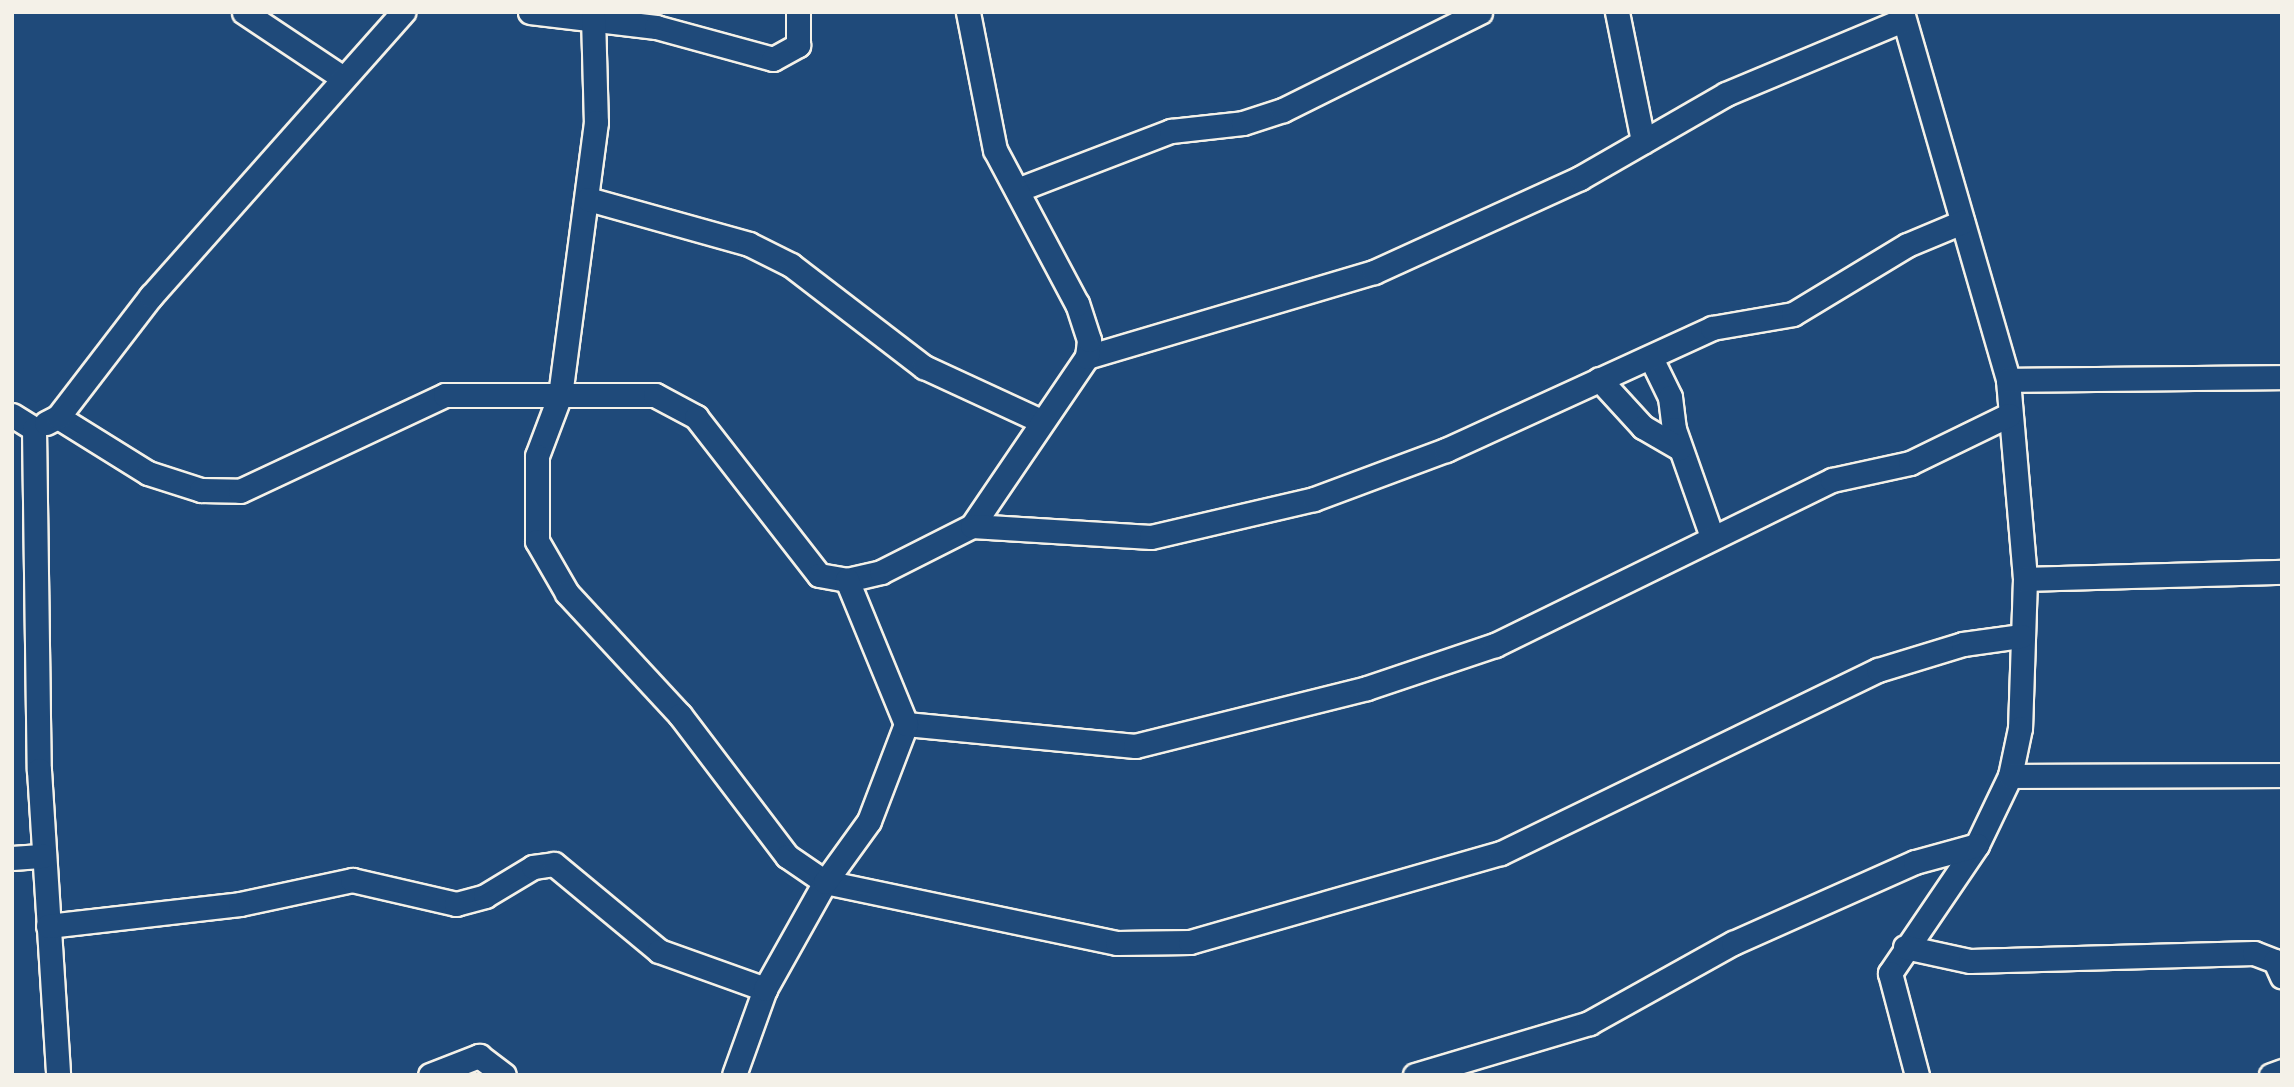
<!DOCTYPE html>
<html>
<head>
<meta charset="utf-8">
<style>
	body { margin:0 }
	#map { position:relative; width:2294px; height:1087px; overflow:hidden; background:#1f4a7a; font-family:"Playpen Sans",sans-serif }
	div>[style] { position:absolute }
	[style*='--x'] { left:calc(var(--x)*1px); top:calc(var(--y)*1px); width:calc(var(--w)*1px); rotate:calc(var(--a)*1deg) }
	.roads { filter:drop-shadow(2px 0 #f4f1e8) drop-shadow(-2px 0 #f4f1e8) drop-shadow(0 2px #f4f1e8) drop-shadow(0 -2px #f4f1e8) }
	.minor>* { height:23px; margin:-11.5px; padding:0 11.5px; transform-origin:11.5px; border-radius:11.5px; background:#1f4a7a }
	span { translate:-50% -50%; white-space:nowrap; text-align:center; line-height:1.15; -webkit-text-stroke:5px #1f4a7a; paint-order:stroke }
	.frame { position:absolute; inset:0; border:14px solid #f4f1e8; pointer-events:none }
</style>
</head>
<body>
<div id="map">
	<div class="roads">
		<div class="minor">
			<div style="--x:244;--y:12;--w:119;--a:33.7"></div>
			<div style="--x:530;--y:12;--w:127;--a:6.8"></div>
			<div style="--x:656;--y:27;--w:121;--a:15.3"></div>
			<div style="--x:773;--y:59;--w:29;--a:-29"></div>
			<div style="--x:798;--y:45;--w:33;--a:-90"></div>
			<div style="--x:1617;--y:12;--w:132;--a:78.6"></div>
			<div style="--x:1902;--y:12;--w:383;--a:73.9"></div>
			<div style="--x:2008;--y:380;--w:200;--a:85.1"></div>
			<div style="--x:2025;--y:579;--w:149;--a:91.9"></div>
			<div style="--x:2020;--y:728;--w:49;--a:101.8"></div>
			<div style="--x:2010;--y:776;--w:76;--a:115.6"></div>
			<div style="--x:1977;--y:845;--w:155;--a:124.2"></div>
			<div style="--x:1890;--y:973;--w:106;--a:75.2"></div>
			<div style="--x:593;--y:17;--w:105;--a:88.4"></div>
			<div style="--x:596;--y:122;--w:275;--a:97.5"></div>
			<div style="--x:560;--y:395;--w:65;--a:110.7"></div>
			<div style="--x:537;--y:456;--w:85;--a:90"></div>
			<div style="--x:537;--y:541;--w:60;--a:60"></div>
			<div style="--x:567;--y:593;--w:166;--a:47.2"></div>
			<div style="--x:680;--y:715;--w:177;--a:52.8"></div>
			<div style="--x:787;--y:856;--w:46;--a:34.4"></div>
			<div style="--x:825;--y:882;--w:298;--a:11.8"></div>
			<div style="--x:1117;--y:943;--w:73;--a:-0.8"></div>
			<div style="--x:1190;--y:942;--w:323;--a:-16"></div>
			<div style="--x:1501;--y:853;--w:419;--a:-25.9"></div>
			<div style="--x:1878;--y:670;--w:89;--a:-17"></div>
			<div style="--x:1963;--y:644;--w:59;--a:-7.9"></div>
			<div style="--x:1017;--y:190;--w:165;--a:-21"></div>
			<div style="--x:1171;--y:131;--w:72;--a:-6.3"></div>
			<div style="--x:1243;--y:123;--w:42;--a:-18"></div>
			<div style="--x:1283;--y:110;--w:220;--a:-26.4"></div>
			<div style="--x:588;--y:199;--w:167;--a:15.6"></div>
			<div style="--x:749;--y:244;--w:47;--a:26.6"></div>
			<div style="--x:791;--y:265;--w:168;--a:37.5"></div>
			<div style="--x:924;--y:367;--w:129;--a:24.8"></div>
			<div style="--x:1087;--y:357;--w:299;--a:-16.5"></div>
			<div style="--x:1374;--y:272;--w:226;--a:-24.5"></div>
			<div style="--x:1580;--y:178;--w:168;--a:-29.9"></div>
			<div style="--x:1726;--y:94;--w:192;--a:-22.7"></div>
			<div style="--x:1651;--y:358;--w:43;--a:64"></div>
			<div style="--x:1670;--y:397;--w:32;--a:83"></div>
			<div style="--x:1674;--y:429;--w:114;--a:70.6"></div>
			<div style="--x:1599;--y:379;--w:65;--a:47.5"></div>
			<div style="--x:1643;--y:427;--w:42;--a:30.3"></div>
			<div style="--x:2008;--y:380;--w:274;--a:-0.6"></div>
			<div style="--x:12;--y:415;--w:26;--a:32"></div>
			<div style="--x:34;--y:429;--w:341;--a:89.2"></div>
			<div style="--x:39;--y:770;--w:306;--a:86.4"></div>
			<div style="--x:58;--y:417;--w:106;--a:31.9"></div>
			<div style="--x:148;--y:473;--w:56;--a:17.8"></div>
			<div style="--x:201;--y:490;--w:39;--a:1"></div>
			<div style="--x:240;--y:491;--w:226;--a:-25.1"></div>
			<div style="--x:445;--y:395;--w:210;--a:0"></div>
			<div style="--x:655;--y:395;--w:47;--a:28.2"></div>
			<div style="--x:696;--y:417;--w:200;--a:52.1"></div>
			<div style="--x:819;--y:575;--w:28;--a:10"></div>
			<div style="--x:847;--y:580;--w:35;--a:-13"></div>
			<div style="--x:881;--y:572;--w:102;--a:-26.8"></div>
			<div style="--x:972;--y:526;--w:204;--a:-55.8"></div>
			<div style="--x:1087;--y:357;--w:17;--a:-83"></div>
			<div style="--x:1089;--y:340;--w:38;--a:-108"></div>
			<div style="--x:1077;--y:304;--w:174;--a:-118"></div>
			<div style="--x:995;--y:150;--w:141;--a:-101.1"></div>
			<div style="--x:46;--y:423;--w:13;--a:-27"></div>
			<div style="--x:58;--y:417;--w:153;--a:-52.5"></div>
			<div style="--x:151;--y:296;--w:380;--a:-48.4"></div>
			<div style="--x:972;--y:526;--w:179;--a:3.5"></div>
			<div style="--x:1151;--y:537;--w:167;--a:-13.1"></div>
			<div style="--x:1314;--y:499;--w:141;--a:-20.4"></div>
			<div style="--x:1446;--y:450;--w:293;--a:-24.6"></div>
			<div style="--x:1712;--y:328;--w:82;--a:-9.8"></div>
			<div style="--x:1793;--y:314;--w:133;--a:-31.2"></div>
			<div style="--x:1907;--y:245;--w:60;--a:-22.7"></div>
			<div style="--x:2025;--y:579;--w:257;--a:-1.6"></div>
			<div style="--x:906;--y:724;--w:230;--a:5.5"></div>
			<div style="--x:1135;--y:746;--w:239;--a:-14"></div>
			<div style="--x:1367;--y:688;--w:135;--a:-18.6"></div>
			<div style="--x:1495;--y:645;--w:375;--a:-26.1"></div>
			<div style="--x:1832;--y:480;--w:80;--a:-12.3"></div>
			<div style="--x:1910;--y:463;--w:110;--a:-25.9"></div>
			<div style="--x:2010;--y:776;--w:272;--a:-0.2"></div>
			<div style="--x:12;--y:858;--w:32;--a:-4"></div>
			<div style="--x:48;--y:926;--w:193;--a:-6.5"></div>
			<div style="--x:240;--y:904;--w:115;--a:-12.1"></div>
			<div style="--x:352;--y:880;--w:107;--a:13"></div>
			<div style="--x:456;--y:904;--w:30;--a:-15"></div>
			<div style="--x:485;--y:896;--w:56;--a:-31.1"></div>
			<div style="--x:533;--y:867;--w:21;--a:-8"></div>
			<div style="--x:554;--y:864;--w:136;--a:39.6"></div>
			<div style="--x:659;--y:951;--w:113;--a:19.7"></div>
			<div style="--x:1905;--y:947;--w:66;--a:12.2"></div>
			<div style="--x:1970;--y:961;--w:284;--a:-1.6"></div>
			<div style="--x:2254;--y:953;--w:22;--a:21"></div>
			<div style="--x:2275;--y:961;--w:17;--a:66"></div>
			<div style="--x:430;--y:1075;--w:53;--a:-21.2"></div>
			<div style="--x:479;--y:1056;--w:31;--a:37"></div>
			<div style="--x:734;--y:1075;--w:91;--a:-70.2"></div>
			<div style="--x:765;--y:989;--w:123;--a:-60.7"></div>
			<div style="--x:825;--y:882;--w:75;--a:-54.2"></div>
			<div style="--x:869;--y:821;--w:104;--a:-69.1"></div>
			<div style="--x:906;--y:724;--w:156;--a:-112.3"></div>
			<div style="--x:1415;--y:1075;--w:182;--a:-16.6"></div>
			<div style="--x:1589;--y:1023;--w:165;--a:-29.1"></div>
			<div style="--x:1733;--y:943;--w:199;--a:-24"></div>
			<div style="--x:1915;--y:862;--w:64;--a:-15.3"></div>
			<div style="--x:2271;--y:1075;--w:12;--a:-20"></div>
		</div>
	</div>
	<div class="frame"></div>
</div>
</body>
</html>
